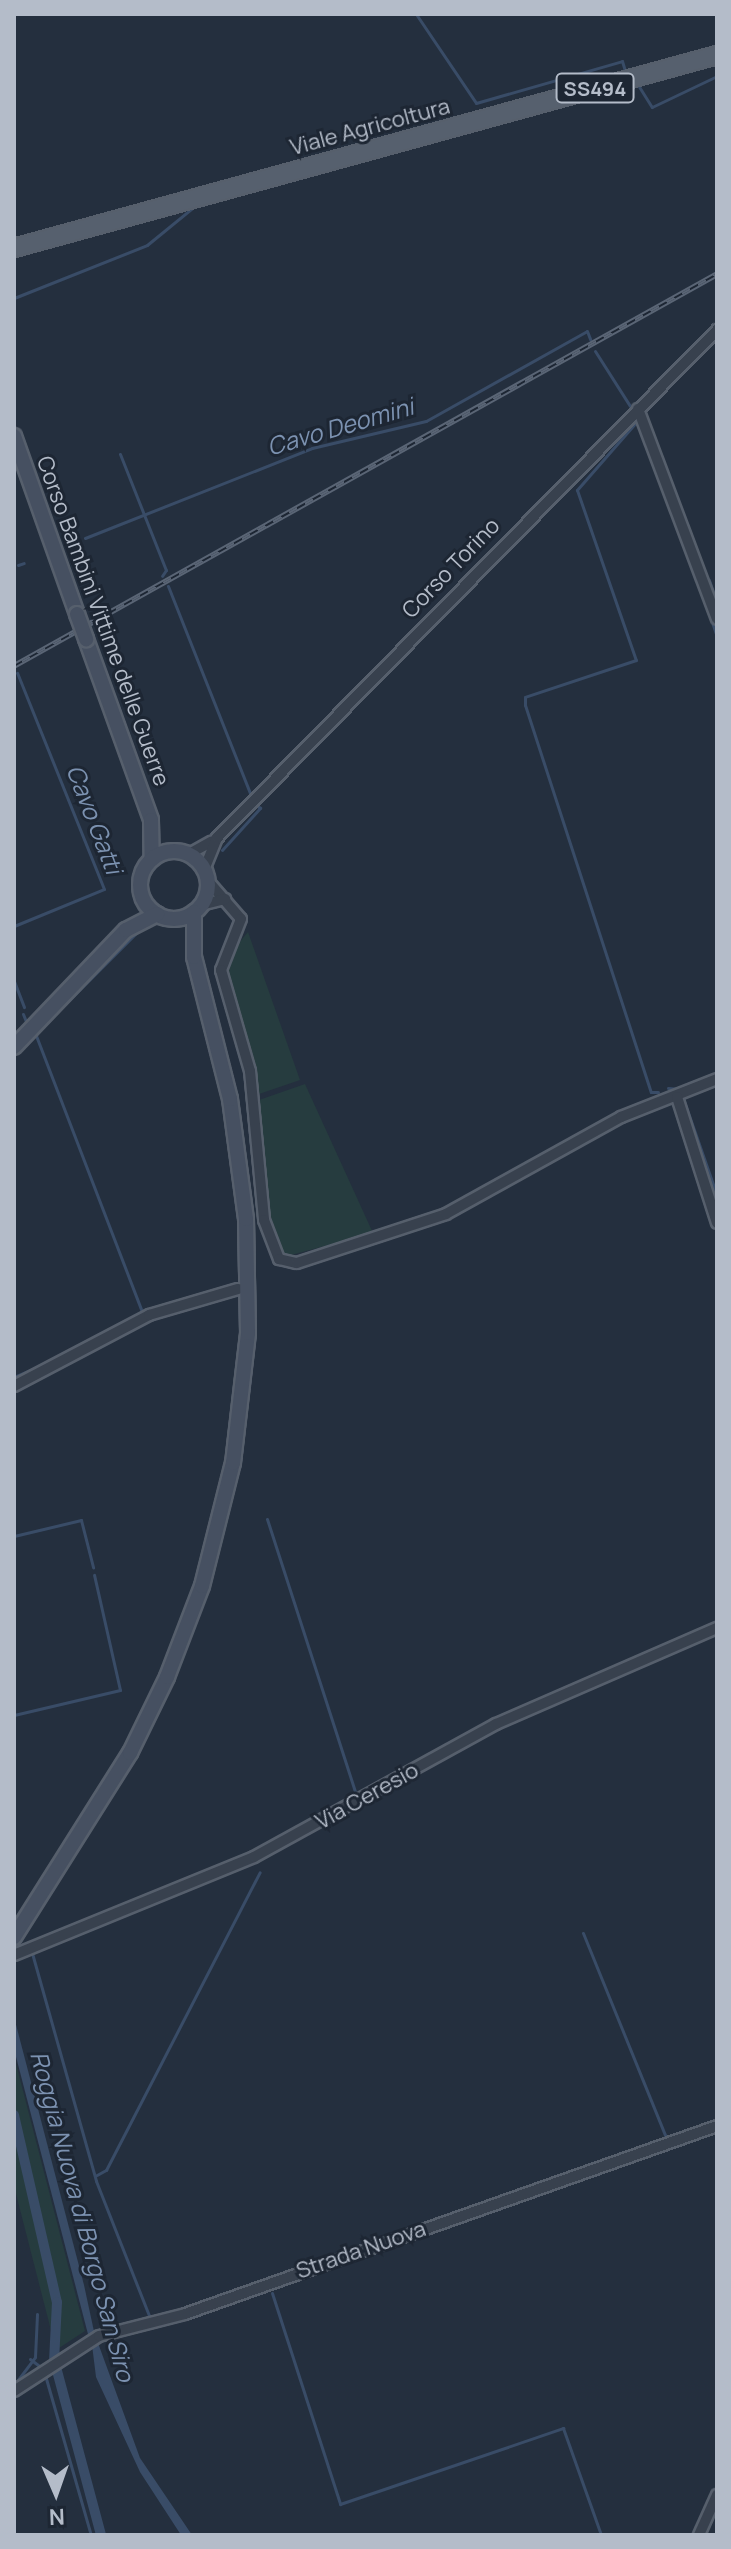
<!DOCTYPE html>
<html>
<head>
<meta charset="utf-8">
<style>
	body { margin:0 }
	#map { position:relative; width:731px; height:2549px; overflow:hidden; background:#242f3e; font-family:Manrope,sans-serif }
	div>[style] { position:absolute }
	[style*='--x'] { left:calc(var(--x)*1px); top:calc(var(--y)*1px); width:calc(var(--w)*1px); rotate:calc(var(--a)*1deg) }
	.green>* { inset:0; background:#263c3f }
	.water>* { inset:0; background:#394c67 }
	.stream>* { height:3px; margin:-1.5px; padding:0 1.5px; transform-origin:1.5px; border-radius:1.5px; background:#394c67 }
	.canal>* { height:10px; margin:-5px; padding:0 5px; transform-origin:5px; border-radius:5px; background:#394c67 }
	.roads { filter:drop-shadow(2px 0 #565f6c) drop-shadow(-2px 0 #565f6c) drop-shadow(0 2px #565f6c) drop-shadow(0 -2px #565f6c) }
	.minor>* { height:10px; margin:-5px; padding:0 5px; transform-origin:5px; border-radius:5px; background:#38414e }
	.secondary>* { height:14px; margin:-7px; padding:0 7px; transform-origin:7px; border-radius:7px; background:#465061 }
	.secondary>.ring { margin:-7px; padding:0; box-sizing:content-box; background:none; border:14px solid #465061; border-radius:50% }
	.primary>* { height:16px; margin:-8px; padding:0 8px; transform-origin:8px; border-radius:8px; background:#56606e }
	.rail>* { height:6px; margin-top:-3px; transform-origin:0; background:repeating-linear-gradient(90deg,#1d2633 0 9px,#5a6575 0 18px); box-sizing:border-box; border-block:2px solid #5a6575 }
	.bridges { filter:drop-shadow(2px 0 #565f6c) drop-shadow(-2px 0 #565f6c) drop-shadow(0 2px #565f6c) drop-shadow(0 -2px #565f6c) }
	.secondary-bridge>* { height:14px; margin:-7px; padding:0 7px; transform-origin:7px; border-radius:7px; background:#465061 }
	span { translate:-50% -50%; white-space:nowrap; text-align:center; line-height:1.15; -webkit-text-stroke:6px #1d2633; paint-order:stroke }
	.shield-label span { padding:2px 6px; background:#1d2633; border:2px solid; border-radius:6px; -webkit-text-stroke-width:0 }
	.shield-label { font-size:20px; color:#b4bcc9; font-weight:700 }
	.street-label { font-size:22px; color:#b4bcc9 }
	.water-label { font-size:24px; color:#7c92b1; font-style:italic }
	.frame { position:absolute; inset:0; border:16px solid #b4bcc9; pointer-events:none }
	.north { position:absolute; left:16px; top:2453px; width:80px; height:80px; -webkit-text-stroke:6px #1d2633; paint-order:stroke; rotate:178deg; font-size:22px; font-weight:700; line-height:32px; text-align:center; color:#b4bcc9 }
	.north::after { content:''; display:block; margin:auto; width:28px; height:36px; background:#b4bcc9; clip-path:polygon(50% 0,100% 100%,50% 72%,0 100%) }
</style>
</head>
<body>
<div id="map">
	<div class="green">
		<div style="clip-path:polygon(248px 932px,300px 1080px,259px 1094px,227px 978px,234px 949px)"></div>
		<div style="clip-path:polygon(305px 1084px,373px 1233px,284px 1257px,273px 1245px,259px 1100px)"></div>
		<div style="clip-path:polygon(14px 2056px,85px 2331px,56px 2350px,14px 2186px)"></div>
	</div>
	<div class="water">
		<div style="clip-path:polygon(14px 2017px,84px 2285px,95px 2336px,89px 2338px,14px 2049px)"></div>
		<div style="clip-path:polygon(98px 2343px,140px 2458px,192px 2535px,181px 2535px,140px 2472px,96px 2377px,92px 2345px)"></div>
	</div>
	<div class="stream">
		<div style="--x:332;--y:14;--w:29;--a:0"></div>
		<div style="--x:416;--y:14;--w:107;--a:56"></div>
		<div style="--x:476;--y:103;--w:152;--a:-16"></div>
		<div style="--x:622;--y:61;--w:10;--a:73"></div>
		<div style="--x:631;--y:87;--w:7;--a:-16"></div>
		<div style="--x:638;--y:85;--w:26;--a:58"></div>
		<div style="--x:652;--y:107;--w:72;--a:-25.5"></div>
		<div style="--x:14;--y:298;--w:143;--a:-21.7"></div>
		<div style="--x:147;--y:245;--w:63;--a:-39.2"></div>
		<div style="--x:595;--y:351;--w:65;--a:57.5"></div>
		<div style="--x:638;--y:420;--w:93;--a:131.1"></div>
		<div style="--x:577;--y:490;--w:180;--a:70.9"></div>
		<div style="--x:636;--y:660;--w:117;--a:161.6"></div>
		<div style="--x:525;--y:697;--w:8;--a:90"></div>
		<div style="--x:525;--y:705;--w:407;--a:72"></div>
		<div style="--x:651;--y:1092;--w:7;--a:0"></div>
		<div style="--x:637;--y:423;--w:44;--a:67.5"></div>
		<div style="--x:120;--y:454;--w:125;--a:68.4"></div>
		<div style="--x:166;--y:570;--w:7;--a:124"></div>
		<div style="--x:85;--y:538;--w:244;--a:-21.6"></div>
		<div style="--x:312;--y:448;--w:117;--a:-13.3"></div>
		<div style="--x:426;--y:421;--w:184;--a:-29.2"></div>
		<div style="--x:587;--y:331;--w:9;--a:69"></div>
		<div style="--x:18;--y:565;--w:6;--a:-18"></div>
		<div style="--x:709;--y:580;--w:24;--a:71"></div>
		<div style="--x:699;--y:584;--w:56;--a:71.2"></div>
		<div style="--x:168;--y:586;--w:226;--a:68.4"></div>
		<div style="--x:222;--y:850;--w:57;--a:-47.9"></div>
		<div style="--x:260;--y:808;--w:6;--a:-141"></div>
		<div style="--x:14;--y:926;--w:97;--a:-22.3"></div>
		<div style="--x:104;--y:889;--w:233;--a:-111.9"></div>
		<div style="--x:14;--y:981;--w:28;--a:69"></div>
		<div style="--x:23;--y:1014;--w:11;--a:68"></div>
		<div style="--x:55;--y:1014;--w:120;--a:-45"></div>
		<div style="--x:35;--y:1033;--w:299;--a:69"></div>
		<div style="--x:142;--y:1312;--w:29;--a:151"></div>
		<div style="--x:668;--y:1088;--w:12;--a:5"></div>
		<div style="--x:684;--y:1101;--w:101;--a:70.8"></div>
		<div style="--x:14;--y:1377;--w:36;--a:-23"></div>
		<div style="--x:267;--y:1519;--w:293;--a:72.1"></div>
		<div style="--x:14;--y:1536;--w:69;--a:-13.4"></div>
		<div style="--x:81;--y:1520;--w:49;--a:75.7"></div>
		<div style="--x:14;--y:1715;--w:109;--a:-13.3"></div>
		<div style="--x:120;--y:1690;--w:118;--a:-102.7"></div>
		<div style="--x:583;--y:1933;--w:226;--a:67.9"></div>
		<div style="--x:32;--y:1953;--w:237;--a:74.3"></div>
		<div style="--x:96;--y:2181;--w:147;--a:68.5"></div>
		<div style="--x:95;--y:2176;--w:13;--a:-29"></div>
		<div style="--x:106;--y:2170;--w:335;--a:-62.7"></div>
		<div style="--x:272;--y:2293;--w:222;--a:72.1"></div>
		<div style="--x:340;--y:2504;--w:236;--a:-18.8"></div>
		<div style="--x:563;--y:2428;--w:114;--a:70.4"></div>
		<div style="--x:30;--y:2359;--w:15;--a:37"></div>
		<div style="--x:45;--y:2375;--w:166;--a:74"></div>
		<div style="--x:14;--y:2385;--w:35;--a:-53"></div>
		<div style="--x:35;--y:2357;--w:43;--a:-87.3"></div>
	</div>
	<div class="canal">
		<div style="--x:14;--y:2115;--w:192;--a:77.1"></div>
		<div style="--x:57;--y:2302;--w:59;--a:92.9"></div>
		<div style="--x:56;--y:2367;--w:174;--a:75"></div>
	</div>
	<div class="roads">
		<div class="minor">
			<div style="--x:638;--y:409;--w:224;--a:69.4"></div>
			<div style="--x:189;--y:854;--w:26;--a:-29"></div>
			<div style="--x:204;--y:870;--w:35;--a:-68"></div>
			<div style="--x:217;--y:838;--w:713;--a:-45.45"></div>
			<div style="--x:208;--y:881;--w:50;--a:49"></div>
			<div style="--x:241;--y:919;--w:55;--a:111.4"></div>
			<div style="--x:221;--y:970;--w:105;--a:74"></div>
			<div style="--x:250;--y:1071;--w:150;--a:84.6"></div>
			<div style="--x:264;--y:1220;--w:42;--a:69"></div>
			<div style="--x:279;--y:1259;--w:18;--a:13"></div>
			<div style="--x:297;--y:1263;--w:157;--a:-18.2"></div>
			<div style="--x:446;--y:1214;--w:200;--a:-29"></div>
			<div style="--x:621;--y:1117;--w:103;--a:-21.6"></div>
			<div style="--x:201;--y:905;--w:25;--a:-14"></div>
			<div style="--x:677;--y:1097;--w:132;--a:72.4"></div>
			<div style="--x:14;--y:1386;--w:153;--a:-27.7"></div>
			<div style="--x:149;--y:1315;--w:93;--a:-16.3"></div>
			<div style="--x:14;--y:1955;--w:259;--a:-22.2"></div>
			<div style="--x:254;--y:1857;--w:276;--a:-28.8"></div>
			<div style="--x:496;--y:1724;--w:241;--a:-23.5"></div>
			<div style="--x:14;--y:2391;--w:101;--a:-32.9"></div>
			<div style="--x:99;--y:2336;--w:89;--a:-14.3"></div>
			<div style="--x:185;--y:2314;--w:564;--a:-19.46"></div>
			<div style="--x:699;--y:2535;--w:44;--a:-65.8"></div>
		</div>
		<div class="secondary">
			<div style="--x:14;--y:436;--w:189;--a:70.5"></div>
			<div style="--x:86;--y:639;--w:192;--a:70.2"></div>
			<div style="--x:151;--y:820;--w:39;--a:89"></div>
			<div class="ring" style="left:140px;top:851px;width:54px;height:54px"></div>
			<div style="--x:14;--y:1047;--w:162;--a:-46.3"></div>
			<div style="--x:126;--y:930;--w:35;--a:-27"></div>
			<div style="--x:14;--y:1937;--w:218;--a:-57.8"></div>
			<div style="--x:130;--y:1753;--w:85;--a:-64"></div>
			<div style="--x:167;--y:1677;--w:97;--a:-69"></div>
			<div style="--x:202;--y:1586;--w:127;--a:-75.9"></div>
			<div style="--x:233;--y:1463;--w:131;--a:-83.4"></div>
			<div style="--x:248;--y:1333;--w:114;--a:-91"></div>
			<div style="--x:246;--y:1219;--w:121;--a:-97.6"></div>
			<div style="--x:230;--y:1099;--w:146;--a:-104.2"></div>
			<div style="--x:194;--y:957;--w:45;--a:-90"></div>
		</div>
		<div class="primary">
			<div style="--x:14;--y:248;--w:729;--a:-15.35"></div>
		</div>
	</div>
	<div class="rail">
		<div style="--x:14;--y:666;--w:805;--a:-29.14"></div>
	</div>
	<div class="bridges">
		<div class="secondary-bridge">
			<div style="--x:77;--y:614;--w:27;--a:70"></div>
		</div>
	</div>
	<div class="shield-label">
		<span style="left:595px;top:88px">SS494</span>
	</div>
	<div class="street-label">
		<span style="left:370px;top:127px;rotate:-15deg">Viale Agricoltura</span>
		<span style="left:451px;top:568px;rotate:-46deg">Corso Torino</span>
		<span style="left:103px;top:621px;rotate:70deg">Corso Bambini Vittime delle Guerre</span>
		<span style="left:367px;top:1796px;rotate:-29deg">Via Ceresio</span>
		<span style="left:361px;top:2250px;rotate:-19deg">Strada Nuova</span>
	</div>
	<div class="water-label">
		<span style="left:340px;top:426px;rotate:-16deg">Cavo Deomini</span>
		<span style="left:95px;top:819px;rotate:69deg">Cavo Gatti</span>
		<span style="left:83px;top:2216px;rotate:75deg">Roggia Nuova di Borgo San Siro</span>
	</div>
	<div class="frame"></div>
	<div class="north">N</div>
</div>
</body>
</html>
